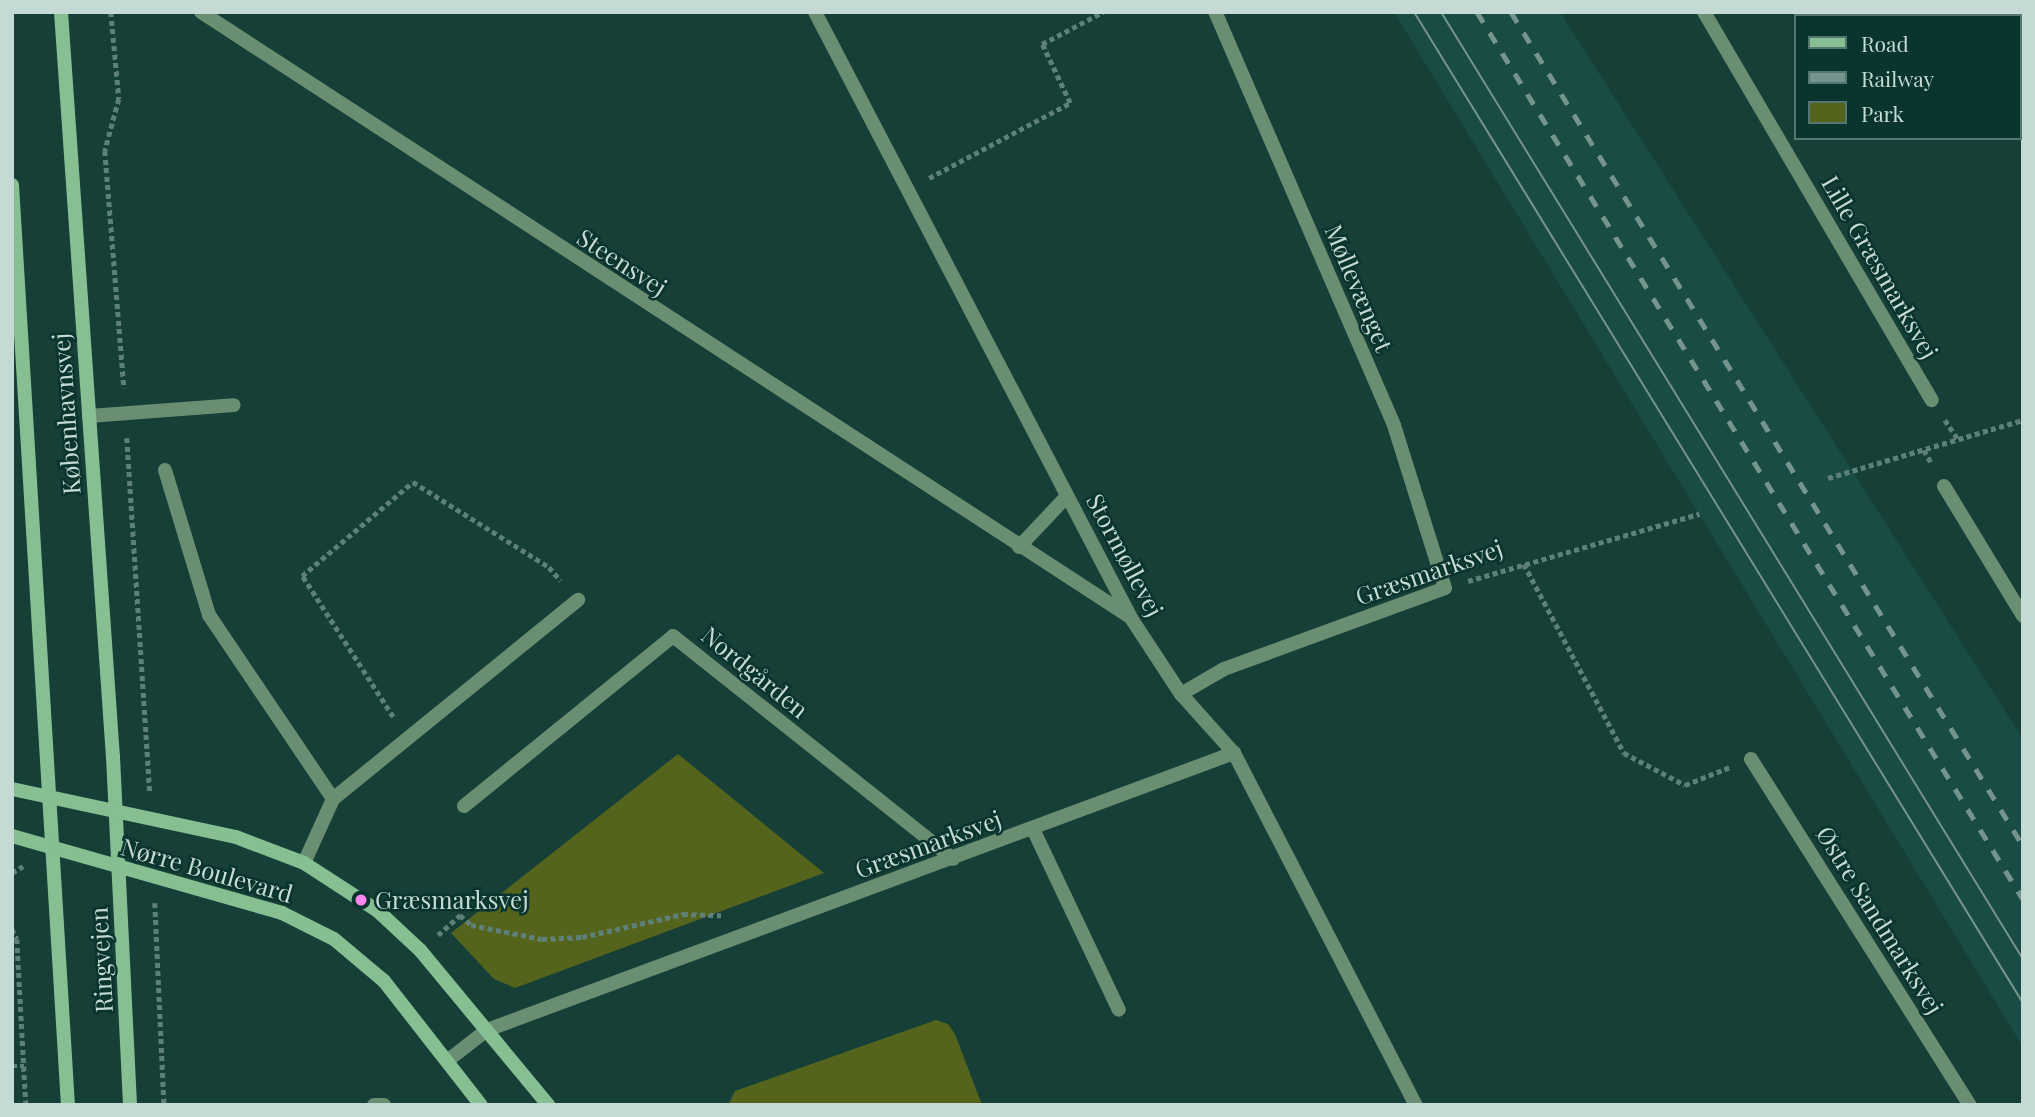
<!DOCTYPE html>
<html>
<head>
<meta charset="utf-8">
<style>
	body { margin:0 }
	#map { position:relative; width:2035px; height:1117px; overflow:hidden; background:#163f38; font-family:"Playfair Display",serif }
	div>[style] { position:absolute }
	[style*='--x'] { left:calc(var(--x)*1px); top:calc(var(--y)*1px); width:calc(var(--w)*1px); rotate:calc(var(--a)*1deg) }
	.built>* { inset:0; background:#184c44 }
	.green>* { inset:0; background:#55641c }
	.path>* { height:4.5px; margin-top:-2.25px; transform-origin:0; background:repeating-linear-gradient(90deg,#5f7f79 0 5px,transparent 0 8.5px) }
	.lane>* { height:14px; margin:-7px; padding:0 7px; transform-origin:7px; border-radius:7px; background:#6a8e72 }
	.street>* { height:14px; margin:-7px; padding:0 7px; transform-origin:7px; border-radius:7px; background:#6a8e72 }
	.secondary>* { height:14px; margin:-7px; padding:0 7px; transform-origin:7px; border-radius:7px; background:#85bf92 }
	.tram>* { height:2px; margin:-1px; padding:0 1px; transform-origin:1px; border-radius:1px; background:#76948e }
	.rail>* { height:5px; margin-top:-2.5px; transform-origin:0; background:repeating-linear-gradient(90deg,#76948e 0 12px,transparent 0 24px) }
	.dots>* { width:19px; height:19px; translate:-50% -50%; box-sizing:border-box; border:4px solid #0a342e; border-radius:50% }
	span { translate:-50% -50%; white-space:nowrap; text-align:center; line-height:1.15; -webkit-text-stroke:5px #0a342e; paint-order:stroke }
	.street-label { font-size:24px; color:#c5dad5 }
	.poi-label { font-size:24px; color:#c5dad5 }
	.left { translate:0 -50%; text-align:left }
	.frame { position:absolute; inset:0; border:14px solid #c5dad5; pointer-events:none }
	.legend { position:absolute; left:1794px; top:14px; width:228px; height:126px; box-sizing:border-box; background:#0a342e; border:2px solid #557671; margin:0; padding:9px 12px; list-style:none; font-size:21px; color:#c5dad5 }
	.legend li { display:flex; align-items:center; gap:14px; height:35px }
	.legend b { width:35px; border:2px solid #557671 }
</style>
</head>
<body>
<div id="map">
	<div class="built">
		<div style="clip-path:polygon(1394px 12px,1560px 12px,2023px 739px,2023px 1047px)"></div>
	</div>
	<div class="green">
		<div style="clip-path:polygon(678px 754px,824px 873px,515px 988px,494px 979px,451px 933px)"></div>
		<div style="clip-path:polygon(936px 1020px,948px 1024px,955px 1034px,982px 1105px,728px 1105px,735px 1091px)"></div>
	</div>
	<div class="path">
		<div style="--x:111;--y:12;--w:87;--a:84.7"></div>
		<div style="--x:119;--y:99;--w:54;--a:105.1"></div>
		<div style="--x:105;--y:151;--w:238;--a:85.4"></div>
		<div style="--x:929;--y:178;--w:160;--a:-28"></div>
		<div style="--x:1070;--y:103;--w:65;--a:-115.4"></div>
		<div style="--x:1042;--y:44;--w:69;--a:-27.7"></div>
		<div style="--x:1945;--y:420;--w:23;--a:56"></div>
		<div style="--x:127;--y:438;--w:356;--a:86.3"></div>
		<div style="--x:1924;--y:450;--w:16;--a:60"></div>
		<div style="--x:1828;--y:478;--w:203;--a:-16.6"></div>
		<div style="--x:1524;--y:564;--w:214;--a:62.1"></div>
		<div style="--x:1624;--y:753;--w:69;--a:27.7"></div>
		<div style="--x:1685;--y:785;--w:48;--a:-21.8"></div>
		<div style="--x:1468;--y:581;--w:241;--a:-16.2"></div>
		<div style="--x:393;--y:717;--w:168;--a:-122.8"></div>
		<div style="--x:302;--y:576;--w:145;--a:-40.3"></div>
		<div style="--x:413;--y:482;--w:160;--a:32"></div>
		<div style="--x:549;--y:567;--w:18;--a:49"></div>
		<div style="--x:12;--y:873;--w:13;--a:-32"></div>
		<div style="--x:155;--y:903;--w:202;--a:87.4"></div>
		<div style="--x:12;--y:929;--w:11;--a:63"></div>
		<div style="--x:17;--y:939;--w:166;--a:86.9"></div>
		<div style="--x:438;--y:935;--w:30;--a:-42"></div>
		<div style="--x:460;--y:915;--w:15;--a:42"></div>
		<div style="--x:471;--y:925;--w:72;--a:11.2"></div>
		<div style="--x:542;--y:939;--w:40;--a:-2.9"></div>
		<div style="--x:582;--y:937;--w:104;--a:-12.8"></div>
		<div style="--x:683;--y:914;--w:38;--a:2"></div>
		<div style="--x:12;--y:1066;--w:12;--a:0"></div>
	</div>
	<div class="lane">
		<div style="--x:89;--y:416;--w:145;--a:-4.3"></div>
		<div style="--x:165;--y:470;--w:152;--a:73.1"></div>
		<div style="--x:209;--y:615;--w:222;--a:56"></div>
		<div style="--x:1033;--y:829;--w:200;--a:64.6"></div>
		<div style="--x:374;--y:1105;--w:10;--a:0"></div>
	</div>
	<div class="street">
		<div style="--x:201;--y:12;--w:1109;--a:33.07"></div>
		<div style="--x:815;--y:12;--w:683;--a:62.46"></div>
		<div style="--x:1131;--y:618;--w:91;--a:56.7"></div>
		<div style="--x:1181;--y:694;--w:79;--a:48.1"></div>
		<div style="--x:1234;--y:753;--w:396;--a:62.7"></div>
		<div style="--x:1704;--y:12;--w:450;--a:59.6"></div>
		<div style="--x:1944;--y:486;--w:152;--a:58.7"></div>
		<div style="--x:1019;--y:547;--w:70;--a:-46.7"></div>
		<div style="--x:1181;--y:694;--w:50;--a:-30.2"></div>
		<div style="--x:1224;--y:669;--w:235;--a:-20.1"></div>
		<div style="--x:1445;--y:588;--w:171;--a:-107.4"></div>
		<div style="--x:1394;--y:425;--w:450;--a:-113.4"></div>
		<div style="--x:1751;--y:759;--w:409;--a:57.7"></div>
		<div style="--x:464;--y:806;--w:269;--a:-39.1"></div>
		<div style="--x:673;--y:636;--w:358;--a:38.5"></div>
		<div style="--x:304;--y:863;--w:70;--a:-65.6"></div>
		<div style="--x:333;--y:799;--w:316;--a:-39.1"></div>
		<div style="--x:447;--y:1061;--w:51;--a:-37.8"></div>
		<div style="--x:487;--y:1030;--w:797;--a:-20.35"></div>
	</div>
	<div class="secondary">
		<div style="--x:61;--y:12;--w:747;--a:86.01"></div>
		<div style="--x:113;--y:757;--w:348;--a:87.2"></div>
		<div style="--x:12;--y:185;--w:922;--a:86.52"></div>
		<div style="--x:12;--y:789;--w:229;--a:12.1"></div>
		<div style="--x:236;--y:837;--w:73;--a:20.9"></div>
		<div style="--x:304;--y:863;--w:88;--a:33"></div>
		<div style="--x:378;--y:911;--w:57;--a:42.9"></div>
		<div style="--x:420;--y:950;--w:201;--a:50.4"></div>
		<div style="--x:12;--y:836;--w:281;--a:15.9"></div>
		<div style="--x:282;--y:913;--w:58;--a:26.6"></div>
		<div style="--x:334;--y:939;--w:65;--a:40"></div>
		<div style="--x:384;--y:981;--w:157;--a:52"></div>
	</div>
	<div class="tram">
		<div style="--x:1414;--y:12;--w:1163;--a:58.43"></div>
		<div style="--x:1441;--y:12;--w:1112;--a:58.43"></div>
	</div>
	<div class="rail">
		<div style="--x:1477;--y:12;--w:1042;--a:58.39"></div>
		<div style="--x:1511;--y:12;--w:979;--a:58.45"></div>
	</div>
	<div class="dots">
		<div style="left:361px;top:900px;background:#f688ed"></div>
	</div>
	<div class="street-label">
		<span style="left:622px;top:262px;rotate:33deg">Steensvej</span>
		<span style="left:1880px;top:267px;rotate:60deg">Lille Græsmarksvej</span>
		<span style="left:1359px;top:288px;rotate:67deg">Møllevænget</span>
		<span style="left:66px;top:414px;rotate:-94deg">Københavnsvej</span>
		<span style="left:1125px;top:555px;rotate:62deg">Stormøllevej</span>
		<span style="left:1429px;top:572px;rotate:-19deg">Græsmarksvej</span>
		<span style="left:755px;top:672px;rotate:39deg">Nordgården</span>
		<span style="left:928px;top:844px;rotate:-20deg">Græsmarksvej</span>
		<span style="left:207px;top:870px;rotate:16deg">Nørre Boulevard</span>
		<span style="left:1880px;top:920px;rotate:58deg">Østre Sandmarksvej</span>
		<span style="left:101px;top:960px;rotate:-93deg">Ringvejen</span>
	</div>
	<div class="poi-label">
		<span class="left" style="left:375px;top:900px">Græsmarksvej</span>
	</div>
	<div class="frame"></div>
	<ul class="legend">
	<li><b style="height:9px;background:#85bf92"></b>Road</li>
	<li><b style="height:9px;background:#76948e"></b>Railway</li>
	<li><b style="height:19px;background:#55641c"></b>Park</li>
	</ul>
</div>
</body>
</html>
